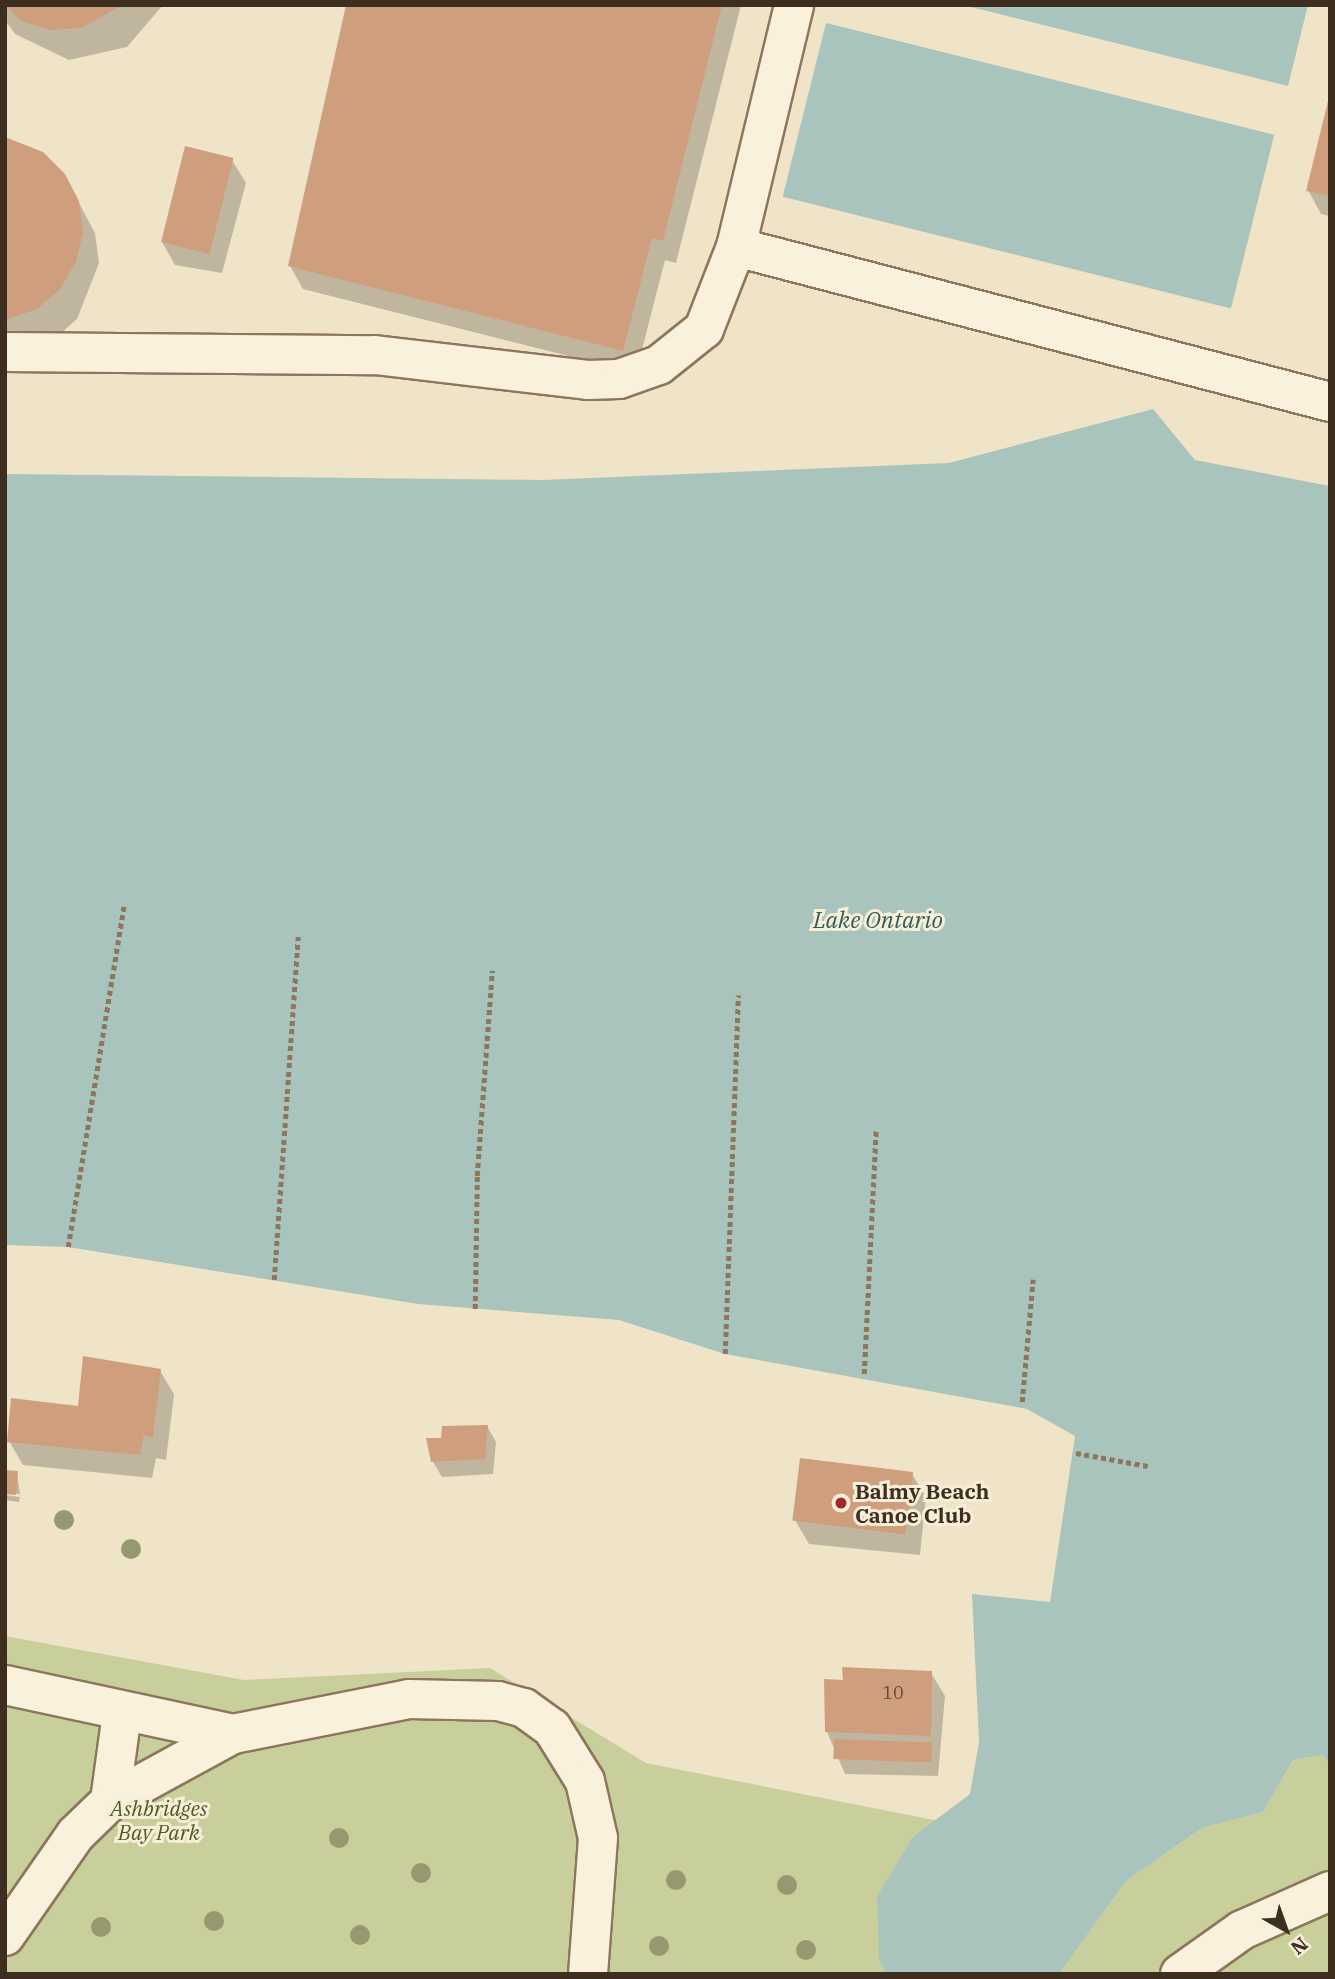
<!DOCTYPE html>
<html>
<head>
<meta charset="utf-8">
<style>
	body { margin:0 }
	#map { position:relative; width:1335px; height:1979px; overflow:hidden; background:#f0e4c8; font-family:"IBM Plex Serif",serif }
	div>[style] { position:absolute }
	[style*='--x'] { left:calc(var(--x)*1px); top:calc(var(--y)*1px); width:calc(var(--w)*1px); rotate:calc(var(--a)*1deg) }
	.green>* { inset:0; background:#c9cf9b }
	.water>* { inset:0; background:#a9c4bc; transform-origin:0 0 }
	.shadow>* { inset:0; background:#0003; transform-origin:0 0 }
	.building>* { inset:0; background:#cf9f7d; transform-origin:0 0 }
	.path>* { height:4.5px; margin-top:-2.25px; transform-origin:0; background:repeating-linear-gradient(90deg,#8d765c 0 5px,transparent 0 8.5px) }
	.roads { filter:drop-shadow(2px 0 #8d765c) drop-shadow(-2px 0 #8d765c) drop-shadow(0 2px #8d765c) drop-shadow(0 -2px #8d765c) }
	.minor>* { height:38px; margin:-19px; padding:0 19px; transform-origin:19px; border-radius:19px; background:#faf1dc }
	.trees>* { width:20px; height:20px; margin:-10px; border-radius:50%; background:#96986f }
	.dots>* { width:19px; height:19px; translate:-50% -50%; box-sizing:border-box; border:4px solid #f7eed8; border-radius:50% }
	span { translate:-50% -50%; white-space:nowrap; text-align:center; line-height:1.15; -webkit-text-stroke:6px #f7eed8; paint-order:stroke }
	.number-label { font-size:18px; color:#624a37 }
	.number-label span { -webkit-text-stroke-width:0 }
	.poi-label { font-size:21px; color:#3d2e20; font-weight:700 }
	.left { translate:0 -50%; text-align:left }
	.park-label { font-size:21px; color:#4d5a26; font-style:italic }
	.water-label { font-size:23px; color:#2f5d5a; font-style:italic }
	.frame { position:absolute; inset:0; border:7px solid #3d2e20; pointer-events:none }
	.north { position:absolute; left:1251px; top:1895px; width:70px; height:70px; -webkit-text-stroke:5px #f7eed8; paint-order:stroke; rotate:140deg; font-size:19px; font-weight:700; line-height:28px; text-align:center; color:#3d2e20 }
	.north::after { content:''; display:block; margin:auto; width:24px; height:32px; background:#3d2e20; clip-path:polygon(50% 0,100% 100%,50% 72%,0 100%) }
</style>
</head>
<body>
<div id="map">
	<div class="green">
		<div style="clip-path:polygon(5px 1636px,244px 1680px,490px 1668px,646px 1763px,939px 1821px,913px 1837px,879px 1960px,886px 1974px,5px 1974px)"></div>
		<div style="clip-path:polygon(1323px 1755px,1330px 1766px,1330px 1974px,1059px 1974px,1126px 1881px,1202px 1828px,1263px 1812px,1293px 1760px)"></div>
	</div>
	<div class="water">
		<div style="clip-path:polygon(963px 5px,1308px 5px,1288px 86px)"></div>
		<div style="left:826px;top:23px;width:462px;height:179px;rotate:14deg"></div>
		<div style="clip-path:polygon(1153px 409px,1195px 460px,1330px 486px,1330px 1766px,1323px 1755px,1293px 1760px,1263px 1812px,1202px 1828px,1126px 1881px,1059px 1974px,886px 1974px,879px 1960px,877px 1896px,913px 1837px,970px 1794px,979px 1742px,972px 1594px,1050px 1602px,1075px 1436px,1027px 1409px,725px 1354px,619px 1320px,418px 1304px,68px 1247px,5px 1245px,5px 474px,543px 480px,949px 463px)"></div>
	</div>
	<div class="shadow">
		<div style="clip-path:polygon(5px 5px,163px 5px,127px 47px,69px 60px,15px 34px,5px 20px)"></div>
		<div style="clip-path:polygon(348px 5px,741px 5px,676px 263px,665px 260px,636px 373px,303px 289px,290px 266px)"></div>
		<div style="clip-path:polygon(1330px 101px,1330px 216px,1321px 214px,1308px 190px)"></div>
		<div style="clip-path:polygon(5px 139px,64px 175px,95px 233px,99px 263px,77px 319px,54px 339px,5px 348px)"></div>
		<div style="clip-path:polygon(232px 160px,246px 183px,222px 273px,175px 265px,162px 242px)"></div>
		<div style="clip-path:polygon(160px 1371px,174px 1394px,166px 1460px,156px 1458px,152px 1478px,23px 1465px,9px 1441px)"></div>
		<div style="clip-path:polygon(487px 1426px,496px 1442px,493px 1474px,442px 1477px,433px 1462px,443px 1439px)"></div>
		<div style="clip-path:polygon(17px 1473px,20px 1494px,5px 1492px)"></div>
		<div style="clip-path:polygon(912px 1474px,926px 1497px,920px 1555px,809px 1544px,795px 1520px)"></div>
		<div style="left:5px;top:1495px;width:15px;height:5px;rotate:8deg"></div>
		<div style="clip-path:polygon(931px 1673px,945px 1696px,938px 1776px,845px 1774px,827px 1732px,845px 1682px)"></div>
	</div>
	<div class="building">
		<div style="clip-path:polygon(5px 5px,123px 5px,81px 28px,50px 30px,21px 21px)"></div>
		<div style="clip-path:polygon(346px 5px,722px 5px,663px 241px,652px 238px,623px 351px,288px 266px)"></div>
		<div style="clip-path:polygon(1329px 97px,1330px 97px,1330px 196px,1306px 191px)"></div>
		<div style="clip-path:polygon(5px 137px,43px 152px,65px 174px,79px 201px,83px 232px,76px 262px,60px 289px,37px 309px,5px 320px)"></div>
		<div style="left:185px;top:146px;width:50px;height:99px;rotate:14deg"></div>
		<div style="clip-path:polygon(83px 1356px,161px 1369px,153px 1438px,144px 1435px,140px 1455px,7px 1442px,11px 1398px,78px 1406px)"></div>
		<div style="clip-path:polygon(488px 1425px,485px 1459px,431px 1462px,426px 1438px,441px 1438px,442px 1426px)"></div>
		<div style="left:800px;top:1458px;width:114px;height:63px;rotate:7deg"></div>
		<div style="clip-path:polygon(5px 1470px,18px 1471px,16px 1495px,5px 1494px)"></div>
		<div style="clip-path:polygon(842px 1667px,932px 1671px,931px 1736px,825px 1732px,824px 1679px,843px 1680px)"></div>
		<div style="left:834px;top:1739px;width:98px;height:20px;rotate:2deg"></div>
	</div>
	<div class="path">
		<div style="--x:68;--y:1247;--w:347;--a:-80.7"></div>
		<div style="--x:274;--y:1280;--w:344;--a:-86"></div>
		<div style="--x:475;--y:1309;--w:133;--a:-89.1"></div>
		<div style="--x:477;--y:1176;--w:206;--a:-85.8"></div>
		<div style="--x:725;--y:1354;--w:359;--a:-87.9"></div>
		<div style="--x:864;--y:1374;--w:245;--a:-87.2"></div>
		<div style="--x:1022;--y:1402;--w:123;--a:-84.9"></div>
		<div style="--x:1076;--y:1453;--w:73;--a:10.2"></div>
	</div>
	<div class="roads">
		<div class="minor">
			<div style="--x:736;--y:247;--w:614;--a:14.62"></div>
			<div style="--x:5;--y:352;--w:370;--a:0.5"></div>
			<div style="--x:375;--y:355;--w:214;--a:6.7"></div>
			<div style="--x:588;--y:380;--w:31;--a:-2"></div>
			<div style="--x:619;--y:379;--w:42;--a:-19.3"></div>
			<div style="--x:659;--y:365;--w:58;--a:-38.7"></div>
			<div style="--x:704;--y:329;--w:88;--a:-68.7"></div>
			<div style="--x:736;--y:247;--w:249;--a:-76.5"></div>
			<div style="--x:5;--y:1685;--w:233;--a:12.1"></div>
			<div style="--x:110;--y:1801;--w:89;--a:-82.2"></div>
			<div style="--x:5;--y:1936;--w:124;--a:-55.2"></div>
			<div style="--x:76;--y:1834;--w:47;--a:-44.1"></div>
			<div style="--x:110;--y:1801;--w:140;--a:-28.6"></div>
			<div style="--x:233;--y:1734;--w:179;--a:-11.2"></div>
			<div style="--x:409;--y:1699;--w:89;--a:1.3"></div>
			<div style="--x:498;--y:1701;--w:27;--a:15"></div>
			<div style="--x:524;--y:1708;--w:34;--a:36"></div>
			<div style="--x:552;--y:1728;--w:62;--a:58.1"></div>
			<div style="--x:585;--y:1781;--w:58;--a:77.2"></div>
			<div style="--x:598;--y:1838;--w:136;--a:94.2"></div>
			<div style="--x:1180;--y:1974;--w:76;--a:-35.4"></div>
			<div style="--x:1242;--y:1930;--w:96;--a:-23.9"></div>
		</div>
	</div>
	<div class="trees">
		<div style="left:64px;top:1520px"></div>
		<div style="left:131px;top:1549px"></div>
		<div style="left:339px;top:1838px"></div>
		<div style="left:421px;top:1873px"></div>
		<div style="left:676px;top:1880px"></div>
		<div style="left:787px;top:1885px"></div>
		<div style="left:214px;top:1921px"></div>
		<div style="left:101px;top:1927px"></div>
		<div style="left:360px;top:1935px"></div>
		<div style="left:659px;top:1946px"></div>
		<div style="left:806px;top:1950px"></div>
	</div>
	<div class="dots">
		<div style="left:841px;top:1503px;background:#9e2a2b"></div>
	</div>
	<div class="number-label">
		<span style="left:893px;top:1693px">10</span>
	</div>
	<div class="poi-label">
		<span class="left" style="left:855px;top:1503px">Balmy Beach<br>Canoe Club</span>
	</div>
	<div class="park-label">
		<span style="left:159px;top:1820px">Ashbridges<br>Bay Park</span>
	</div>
	<div class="water-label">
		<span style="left:878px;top:919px">Lake Ontario</span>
	</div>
	<div class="frame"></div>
	<div class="north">N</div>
</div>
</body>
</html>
